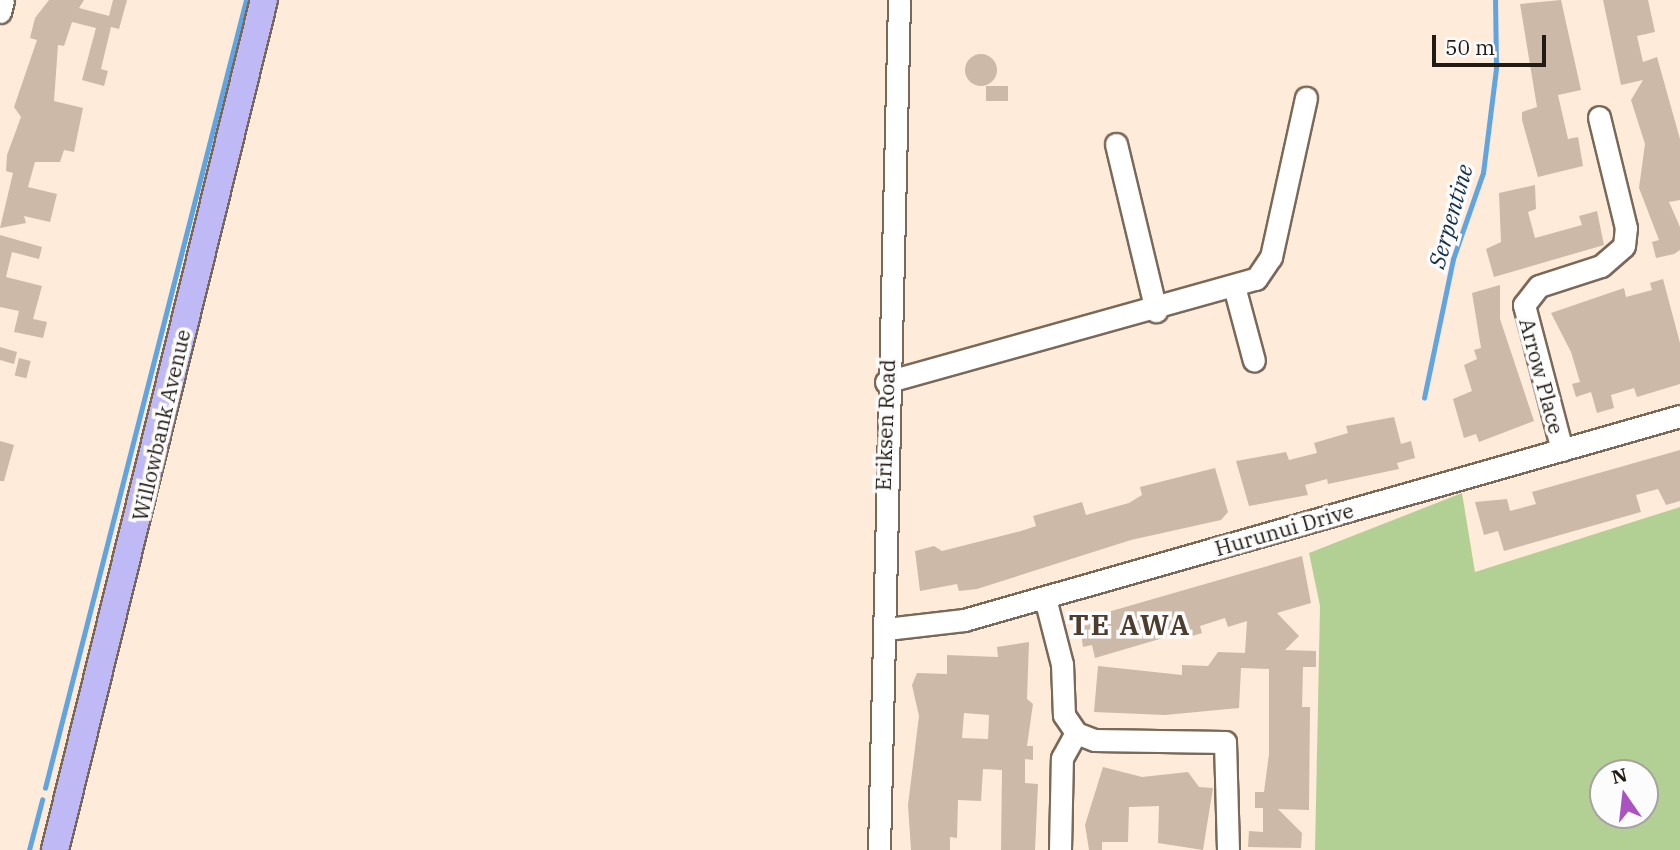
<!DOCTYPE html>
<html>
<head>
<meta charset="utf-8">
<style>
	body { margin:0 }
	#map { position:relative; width:1680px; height:850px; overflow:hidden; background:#ffebd9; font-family:"IBM Plex Serif",serif }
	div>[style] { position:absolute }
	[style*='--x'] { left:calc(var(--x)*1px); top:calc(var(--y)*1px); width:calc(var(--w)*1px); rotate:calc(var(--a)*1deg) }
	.green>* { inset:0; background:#b3d094 }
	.stream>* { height:4.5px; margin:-2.25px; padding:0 2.25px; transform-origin:2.25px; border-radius:2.25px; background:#61a4e2 }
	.building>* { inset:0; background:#ccb9a8; transform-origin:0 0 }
	.round { border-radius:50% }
	.roads { filter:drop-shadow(2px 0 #7a6959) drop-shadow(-2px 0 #7a6959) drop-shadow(0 2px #7a6959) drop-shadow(0 -2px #7a6959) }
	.minor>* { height:21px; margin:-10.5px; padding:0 10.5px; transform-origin:10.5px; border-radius:10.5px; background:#fff }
	.major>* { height:26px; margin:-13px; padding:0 13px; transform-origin:13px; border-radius:13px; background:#bfb9f5 }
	span { translate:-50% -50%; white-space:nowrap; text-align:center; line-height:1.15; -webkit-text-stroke:7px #fcfcfc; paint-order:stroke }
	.street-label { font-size:21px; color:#221b15 }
	.water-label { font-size:23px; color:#132f48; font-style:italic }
	.district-label { font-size:28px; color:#4d3d2e; font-weight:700; letter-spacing:2px }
	.north { position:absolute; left:1589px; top:759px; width:70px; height:70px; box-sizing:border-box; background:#fcfcfc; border:2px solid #a5a2a0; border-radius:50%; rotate:346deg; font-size:19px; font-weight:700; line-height:28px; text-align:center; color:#221b15 }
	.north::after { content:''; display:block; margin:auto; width:24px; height:32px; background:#aa53c1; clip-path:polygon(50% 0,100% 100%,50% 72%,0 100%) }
	.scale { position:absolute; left:1432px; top:35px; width:114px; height:32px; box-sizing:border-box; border:4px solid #221b15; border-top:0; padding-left:9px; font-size:21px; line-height:24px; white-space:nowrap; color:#221b15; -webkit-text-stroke:5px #fcfcfc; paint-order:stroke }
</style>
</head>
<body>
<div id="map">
	<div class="green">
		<div style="clip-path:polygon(evenodd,1462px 493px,1475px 572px,1680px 507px,1680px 850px,1315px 850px,1320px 606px,1309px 553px,1462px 493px,1603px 773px,1645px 773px,1645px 815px,1603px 815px,1603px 773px)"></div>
	</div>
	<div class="stream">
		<div style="--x:1424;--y:398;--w:142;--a:-78.2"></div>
		<div style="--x:1453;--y:259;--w:91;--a:-70.8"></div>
		<div style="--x:1483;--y:173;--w:106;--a:-82.9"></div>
		<div style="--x:1496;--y:68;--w:68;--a:-90.8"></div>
		<div style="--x:45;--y:788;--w:813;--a:-75.69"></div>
		<div style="--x:29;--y:850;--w:52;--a:-75.4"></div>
	</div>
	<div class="building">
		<div style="clip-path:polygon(49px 0,84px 0,79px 8px,109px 16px,113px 0,127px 0,119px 29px,111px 27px,101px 69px,108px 71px,104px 86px,82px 80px,96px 28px,72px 22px,64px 46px,58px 45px,54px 101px,83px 108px,74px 152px,64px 150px,60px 162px,35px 162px,28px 187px,57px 194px,50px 222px,24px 216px,26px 223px,0 228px,13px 173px,6px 171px,7px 155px,21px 117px,14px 107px,37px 40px,30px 38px,35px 18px)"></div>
		<div style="clip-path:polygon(1561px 0,1581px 90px,1558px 95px,1568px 139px,1578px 137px,1583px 166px,1538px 177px,1522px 120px,1522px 112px,1537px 107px,1520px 4px)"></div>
		<div style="clip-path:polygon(1603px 0,1648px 0,1655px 32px,1637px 36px,1643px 62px,1657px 57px,1680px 139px,1680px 200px,1669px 202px,1680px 227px,1680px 250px,1674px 254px,1656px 258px,1652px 242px,1659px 240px,1639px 188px,1645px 144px,1631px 100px,1643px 80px,1621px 85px)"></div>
		<div class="round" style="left:965px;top:54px;width:32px;height:32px"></div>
		<div style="left:986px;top:86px;width:22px;height:15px"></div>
		<div style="clip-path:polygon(1535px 185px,1536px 209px,1528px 212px,1535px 238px,1582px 225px,1579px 216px,1597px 211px,1604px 245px,1494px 277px,1486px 249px,1501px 242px,1499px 193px)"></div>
		<div style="clip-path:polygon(0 235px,42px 247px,39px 259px,12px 252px,6px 277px,42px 286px,33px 319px,47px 322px,43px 338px,14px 332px,19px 311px,0 307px)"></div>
		<div style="clip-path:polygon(1663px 279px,1680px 343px,1680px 384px,1637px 397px,1634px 388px,1611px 395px,1614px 408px,1597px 413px,1591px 392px,1576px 397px,1572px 384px,1580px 382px,1571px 352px,1551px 313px,1624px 288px,1626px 297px,1652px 290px,1650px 283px)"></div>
		<div style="clip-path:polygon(1500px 285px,1500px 319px,1534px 421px,1479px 442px,1476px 434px,1464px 438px,1453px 399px,1472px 391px,1464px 365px,1477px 359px,1474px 350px,1481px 348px,1472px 293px)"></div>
		<div style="clip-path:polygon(0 347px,17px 352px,14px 364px,0 360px)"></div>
		<div style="left:19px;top:358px;width:12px;height:18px;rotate:14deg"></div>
		<div style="clip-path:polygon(1394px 417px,1401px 444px,1411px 441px,1415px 458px,1397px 463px,1399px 469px,1328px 484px,1327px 479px,1305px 485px,1308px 495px,1249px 506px,1236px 461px,1286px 452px,1289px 460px,1317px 453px,1314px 443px,1348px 433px,1346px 426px)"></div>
		<div style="clip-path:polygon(0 441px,14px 445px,4px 481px,0 481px)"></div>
		<div style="clip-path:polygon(1680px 450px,1680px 501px,1666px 505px,1658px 489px,1636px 495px,1641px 512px,1504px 551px,1498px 531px,1484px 535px,1475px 502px,1507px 499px,1510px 511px,1536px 504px,1532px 492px)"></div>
		<div style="clip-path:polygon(1215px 468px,1228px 512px,1221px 520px,1131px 540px,977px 589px,959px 591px,957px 584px,920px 591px,915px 551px,934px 546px,942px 551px,1021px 531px,1036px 526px,1033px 516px,1082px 502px,1086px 515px,1129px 503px,1142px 495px,1140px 487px)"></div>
		<div style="clip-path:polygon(1302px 556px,1311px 603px,1277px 613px,1299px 636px,1285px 650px,1316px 651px,1316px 667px,1303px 667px,1302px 707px,1310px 707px,1309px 810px,1278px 809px,1302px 833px,1301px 848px,1248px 847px,1249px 831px,1263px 832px,1263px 808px,1255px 808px,1255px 792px,1264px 792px,1269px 754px,1269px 669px,1241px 668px,1239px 708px,1165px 715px,1094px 712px,1098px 666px,1182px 675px,1182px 665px,1208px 666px,1218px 652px,1245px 653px,1247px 621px,1228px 627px,1225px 618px,1200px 626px,1202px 633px,1182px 639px,1180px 633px,1095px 658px,1092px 645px,1083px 647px,1080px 626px,1089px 625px,1087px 618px)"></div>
		<div style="clip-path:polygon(evenodd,1029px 642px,1027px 699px,1033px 704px,1027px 746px,1033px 746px,1033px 760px,1025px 759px,1025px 783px,1038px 784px,1035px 850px,1001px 850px,1002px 770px,983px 769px,981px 801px,958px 800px,957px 838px,950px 837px,950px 850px,911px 850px,908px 805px,919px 716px,912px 685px,917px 673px,947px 674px,947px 655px,998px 657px,997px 647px,1029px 642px,964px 713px,989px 715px,988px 739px,962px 738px,964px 713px)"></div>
		<div style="clip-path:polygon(1103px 767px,1142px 777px,1188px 772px,1199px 787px,1213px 788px,1203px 850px,1158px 843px,1159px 806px,1129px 807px,1128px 842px,1102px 842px,1102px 850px,1089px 850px,1085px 825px)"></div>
	</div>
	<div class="roads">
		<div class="minor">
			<div style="--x:0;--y:12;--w:12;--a:-76"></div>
			<div style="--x:1116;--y:144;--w:172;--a:76.5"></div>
			<div style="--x:1235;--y:290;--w:73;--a:75"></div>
			<div style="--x:886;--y:382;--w:384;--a:-15.6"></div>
			<div style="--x:1256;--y:279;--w:27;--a:-56"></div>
			<div style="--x:1271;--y:257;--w:163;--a:-77.6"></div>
			<div style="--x:1562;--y:450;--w:150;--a:-104.7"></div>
			<div style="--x:1524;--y:305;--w:24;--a:-52"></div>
			<div style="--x:1539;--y:286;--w:65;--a:-17.9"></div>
			<div style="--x:1601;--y:266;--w:30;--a:-41"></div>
			<div style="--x:1624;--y:246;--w:18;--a:-84"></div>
			<div style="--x:1626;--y:228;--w:114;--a:-103.7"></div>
			<div style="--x:1045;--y:598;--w:68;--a:75.6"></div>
			<div style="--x:1062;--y:664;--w:51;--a:87.8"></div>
			<div style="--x:1064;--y:715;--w:22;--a:56"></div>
			<div style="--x:1076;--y:733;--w:19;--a:21"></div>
			<div style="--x:1094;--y:740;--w:131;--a:0.9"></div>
			<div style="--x:1225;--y:742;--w:108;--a:88.4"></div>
			<div style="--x:886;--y:629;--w:79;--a:-6.6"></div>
			<div style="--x:964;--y:620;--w:744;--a:-15.9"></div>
			<div style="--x:879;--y:850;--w:850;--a:-88.65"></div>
			<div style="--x:1060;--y:850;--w:92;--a:-88.8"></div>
			<div style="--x:1062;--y:758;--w:29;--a:-61"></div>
		</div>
		<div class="major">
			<div style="--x:55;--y:850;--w:875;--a:-76.19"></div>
		</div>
	</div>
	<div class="street-label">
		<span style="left:1542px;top:376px;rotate:75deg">Arrow Place</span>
		<span style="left:161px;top:425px;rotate:-77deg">Willowbank Avenue</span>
		<span style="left:885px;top:425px;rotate:-88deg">Eriksen Road</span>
		<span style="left:1284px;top:529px;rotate:-16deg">Hurunui Drive</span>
	</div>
	<div class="water-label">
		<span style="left:1450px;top:216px;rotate:-74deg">Serpentine</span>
	</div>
	<div class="district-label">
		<span style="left:1130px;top:625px">TE AWA</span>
	</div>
	<div class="north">N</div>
	<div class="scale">50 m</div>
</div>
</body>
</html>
